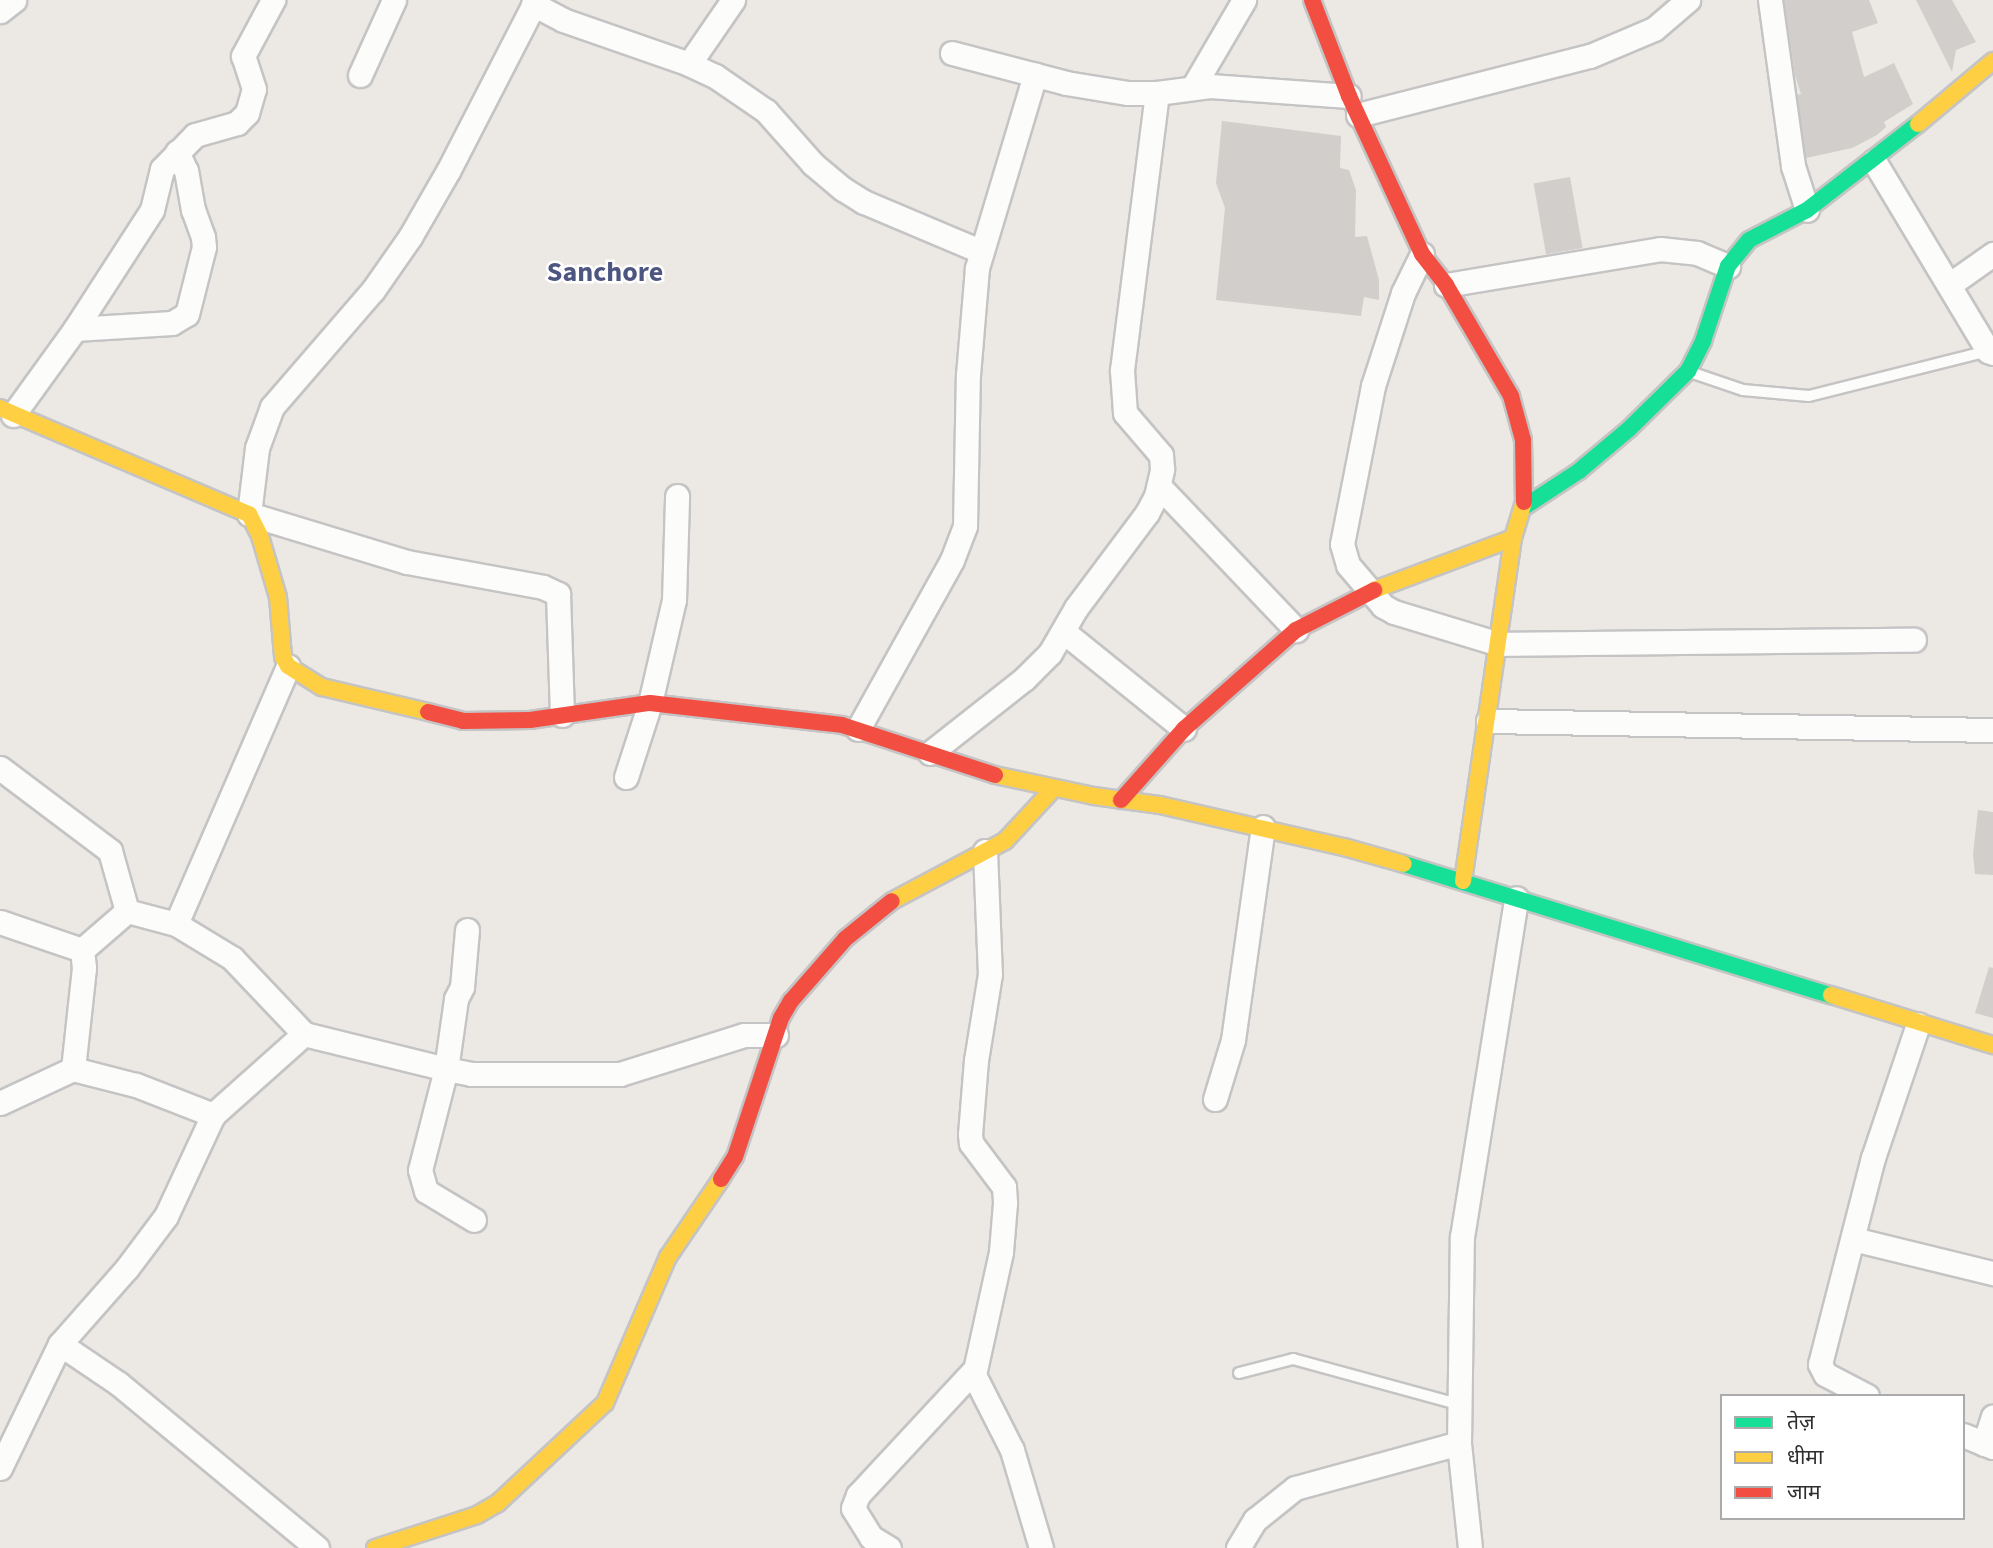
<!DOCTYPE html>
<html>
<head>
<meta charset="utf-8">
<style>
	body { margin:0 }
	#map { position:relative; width:1993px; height:1548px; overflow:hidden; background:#ece8e4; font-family:"Source Sans 3","Noto Sans Devanagari",sans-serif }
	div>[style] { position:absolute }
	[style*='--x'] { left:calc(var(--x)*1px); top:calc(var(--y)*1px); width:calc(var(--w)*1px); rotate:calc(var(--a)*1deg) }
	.building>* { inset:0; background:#d1cecb; transform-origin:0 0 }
	.roads { filter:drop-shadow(2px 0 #c5c4c5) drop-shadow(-2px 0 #c5c4c5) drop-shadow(0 2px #c5c4c5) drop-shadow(0 -2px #c5c4c5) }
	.lane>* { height:10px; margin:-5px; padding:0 5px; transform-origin:5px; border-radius:5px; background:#fcfcfb }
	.street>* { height:23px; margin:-11.5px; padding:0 11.5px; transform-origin:11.5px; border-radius:11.5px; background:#fcfcfb }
	.fast>* { height:16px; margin:-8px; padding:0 8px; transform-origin:8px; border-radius:8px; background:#16e098 }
	.slow>* { height:16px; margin:-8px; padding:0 8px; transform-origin:8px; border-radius:8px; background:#ffcf43 }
	.jam>* { height:16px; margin:-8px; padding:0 8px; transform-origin:8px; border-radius:8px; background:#f24e42 }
	span { translate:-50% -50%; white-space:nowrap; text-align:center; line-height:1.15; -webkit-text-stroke:5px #fff; paint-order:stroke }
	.district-label { font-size:28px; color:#4d5680; font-weight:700 }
	.legend { position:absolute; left:1720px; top:1394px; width:245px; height:126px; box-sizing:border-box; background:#fff; border:2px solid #ababab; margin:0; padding:9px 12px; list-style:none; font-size:21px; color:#2e2e2e }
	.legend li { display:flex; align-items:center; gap:14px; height:35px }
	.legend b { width:35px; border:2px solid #ababab }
</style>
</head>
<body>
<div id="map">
	<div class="building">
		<div style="clip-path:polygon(1784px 0,1869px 0,1878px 23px,1852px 32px,1864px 77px,1894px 63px,1913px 104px,1884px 122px,1886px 127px,1877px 135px,1852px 148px,1806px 158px,1797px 95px,1801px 94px,1795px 75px)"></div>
		<div style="clip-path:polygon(1916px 0,1952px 0,1976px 42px,1956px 50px,1952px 72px)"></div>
		<div style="clip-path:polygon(1222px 121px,1341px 136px,1340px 168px,1349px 170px,1356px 190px,1355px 237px,1367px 236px,1379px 280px,1379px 300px,1364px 297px,1361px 316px,1216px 300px,1225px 208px,1216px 183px)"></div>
		<div style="left:1570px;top:177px;width:72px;height:37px;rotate:80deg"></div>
		<div style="clip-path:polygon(1978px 810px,1993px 812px,1993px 875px,1975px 874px,1973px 854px)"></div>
		<div style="clip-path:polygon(1989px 967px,1993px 968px,1993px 1018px,1975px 1013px)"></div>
	</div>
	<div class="roads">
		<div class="lane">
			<div style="--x:1690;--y:372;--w:56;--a:18.8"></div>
			<div style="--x:1743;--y:390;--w:66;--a:5.2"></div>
			<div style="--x:1809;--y:396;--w:185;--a:-14.1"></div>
			<div style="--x:1239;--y:1373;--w:56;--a:-14.5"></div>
			<div style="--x:1293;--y:1359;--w:171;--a:15.3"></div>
		</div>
		<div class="street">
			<div style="--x:536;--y:0;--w:192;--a:117.2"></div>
			<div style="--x:448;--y:171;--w:76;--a:119.9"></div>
			<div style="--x:410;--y:237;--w:65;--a:124.9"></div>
			<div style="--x:373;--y:290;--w:155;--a:130.8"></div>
			<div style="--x:272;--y:407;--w:44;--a:110.1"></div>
			<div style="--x:257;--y:448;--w:66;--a:96.9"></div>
			<div style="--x:249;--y:514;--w:165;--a:16.9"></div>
			<div style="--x:407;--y:562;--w:138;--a:10.4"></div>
			<div style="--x:543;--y:587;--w:17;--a:25"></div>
			<div style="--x:558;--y:594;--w:121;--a:88.1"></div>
			<div style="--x:1770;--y:0;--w:168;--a:82.1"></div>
			<div style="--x:1793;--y:166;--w:46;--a:72.3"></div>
			<div style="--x:533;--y:4;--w:34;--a:28"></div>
			<div style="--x:563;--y:20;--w:133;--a:19.2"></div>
			<div style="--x:689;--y:64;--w:29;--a:25"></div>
			<div style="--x:715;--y:76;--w:62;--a:34.5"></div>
			<div style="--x:766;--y:111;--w:71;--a:48.4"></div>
			<div style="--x:813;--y:164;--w:39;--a:40"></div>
			<div style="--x:843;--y:189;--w:25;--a:32"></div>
			<div style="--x:864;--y:202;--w:126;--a:22.9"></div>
			<div style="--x:0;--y:11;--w:18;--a:-38"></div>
			<div style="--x:952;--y:53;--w:118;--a:14.7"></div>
			<div style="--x:1066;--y:83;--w:63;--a:9.2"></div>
			<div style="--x:1128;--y:93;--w:29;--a:0"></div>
			<div style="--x:1157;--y:93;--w:53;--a:-7.5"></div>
			<div style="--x:1210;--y:86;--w:139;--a:4.1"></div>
			<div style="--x:689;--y:64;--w:78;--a:-55.5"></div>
			<div style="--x:360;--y:75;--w:82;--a:-65.6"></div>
			<div style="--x:1193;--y:87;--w:101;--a:-59.6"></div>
			<div style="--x:1358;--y:115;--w:239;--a:-14.3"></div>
			<div style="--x:1590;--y:56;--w:69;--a:-22.9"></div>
			<div style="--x:1654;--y:29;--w:45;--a:-40.5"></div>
			<div style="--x:1874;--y:161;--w:222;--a:59"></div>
			<div style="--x:1988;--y:351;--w:5;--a:22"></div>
			<div style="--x:1422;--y:254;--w:43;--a:116"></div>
			<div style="--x:1403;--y:293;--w:98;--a:107.9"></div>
			<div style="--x:1373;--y:386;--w:161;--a:101.1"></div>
			<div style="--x:1342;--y:544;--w:22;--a:74"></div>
			<div style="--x:1348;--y:565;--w:54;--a:49.5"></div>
			<div style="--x:1383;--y:606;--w:13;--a:29"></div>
			<div style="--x:1394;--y:612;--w:110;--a:16.9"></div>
			<div style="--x:1499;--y:644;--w:415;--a:-0.6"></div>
			<div style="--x:1446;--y:285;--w:217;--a:-9.5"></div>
			<div style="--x:1660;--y:249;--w:37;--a:6"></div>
			<div style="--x:1697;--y:253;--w:34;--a:23"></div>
			<div style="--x:1949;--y:285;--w:54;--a:-35.2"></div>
			<div style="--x:75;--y:329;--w:97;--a:-3.5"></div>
			<div style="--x:172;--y:323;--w:17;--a:-31"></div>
			<div style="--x:187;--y:314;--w:69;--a:-75.8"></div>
			<div style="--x:204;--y:247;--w:10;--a:-96"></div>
			<div style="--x:203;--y:237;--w:29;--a:-110"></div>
			<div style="--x:193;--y:210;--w:40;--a:-100"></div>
			<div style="--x:186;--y:171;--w:21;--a:-115"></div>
			<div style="--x:13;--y:415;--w:106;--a:-54.2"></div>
			<div style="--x:75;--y:329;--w:142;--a:-57.1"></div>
			<div style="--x:152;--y:210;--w:42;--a:-76.3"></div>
			<div style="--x:162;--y:169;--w:47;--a:-45.9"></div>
			<div style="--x:195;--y:135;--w:44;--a:-15.9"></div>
			<div style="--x:237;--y:123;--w:14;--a:-45"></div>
			<div style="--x:247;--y:113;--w:25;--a:-74"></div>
			<div style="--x:254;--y:89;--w:35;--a:-108"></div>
			<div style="--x:243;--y:56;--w:64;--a:-61.8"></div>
			<div style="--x:1159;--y:486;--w:199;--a:46.4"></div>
			<div style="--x:1064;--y:632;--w:154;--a:38.9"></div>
			<div style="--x:1488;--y:721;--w:505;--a:1.02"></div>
			<div style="--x:858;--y:729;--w:193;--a:-60.9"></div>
			<div style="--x:952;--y:560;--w:36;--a:-69"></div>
			<div style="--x:965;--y:526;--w:151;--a:-88.9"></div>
			<div style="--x:968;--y:375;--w:107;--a:-85.2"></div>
			<div style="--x:977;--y:268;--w:202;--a:-73.3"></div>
			<div style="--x:930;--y:753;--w:120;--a:-38.2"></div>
			<div style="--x:1024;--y:679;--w:37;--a:-45"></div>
			<div style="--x:1050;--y:653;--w:52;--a:-60"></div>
			<div style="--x:1076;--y:608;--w:119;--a:-53.2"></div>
			<div style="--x:1147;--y:513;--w:19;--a:-62"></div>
			<div style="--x:1156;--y:496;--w:28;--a:-77"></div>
			<div style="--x:1162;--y:469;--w:14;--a:-94"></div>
			<div style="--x:1161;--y:455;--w:55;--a:-130.6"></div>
			<div style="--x:1125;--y:413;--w:43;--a:-94"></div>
			<div style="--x:1122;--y:370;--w:279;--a:-82.8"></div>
			<div style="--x:0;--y:768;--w:138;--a:37"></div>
			<div style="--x:110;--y:851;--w:62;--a:74.2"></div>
			<div style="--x:626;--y:777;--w:78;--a:-72"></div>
			<div style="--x:650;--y:703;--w:106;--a:-76.9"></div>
			<div style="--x:674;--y:600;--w:104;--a:-88.3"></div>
			<div style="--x:985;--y:851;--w:123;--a:87.7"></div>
			<div style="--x:990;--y:974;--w:87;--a:99.2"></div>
			<div style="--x:976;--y:1060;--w:74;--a:94.6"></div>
			<div style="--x:970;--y:1134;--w:9;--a:84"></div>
			<div style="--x:971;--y:1143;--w:55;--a:53.1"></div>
			<div style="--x:1004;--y:1187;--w:16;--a:86"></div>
			<div style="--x:1005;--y:1203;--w:49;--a:94.7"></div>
			<div style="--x:1001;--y:1252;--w:126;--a:102.4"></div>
			<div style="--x:974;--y:1375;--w:84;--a:63.1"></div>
			<div style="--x:1012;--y:1450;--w:102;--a:73.5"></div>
			<div style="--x:127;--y:911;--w:51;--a:14.9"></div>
			<div style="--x:176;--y:924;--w:66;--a:31.3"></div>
			<div style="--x:232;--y:958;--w:105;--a:46.5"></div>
			<div style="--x:304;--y:1034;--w:146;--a:13.8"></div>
			<div style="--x:446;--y:1069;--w:25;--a:11"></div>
			<div style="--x:471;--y:1074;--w:149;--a:0"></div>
			<div style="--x:620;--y:1074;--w:130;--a:-17.5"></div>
			<div style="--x:744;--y:1035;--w:32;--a:0"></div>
			<div style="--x:0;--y:922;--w:87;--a:18.9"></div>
			<div style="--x:176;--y:924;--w:281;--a:-66.5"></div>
			<div style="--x:467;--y:930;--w:57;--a:95"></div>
			<div style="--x:462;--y:987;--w:13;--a:117"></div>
			<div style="--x:456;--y:999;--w:71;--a:98.1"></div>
			<div style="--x:446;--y:1069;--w:104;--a:104.4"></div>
			<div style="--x:420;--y:1170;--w:22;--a:74"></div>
			<div style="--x:426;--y:1191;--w:56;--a:31.1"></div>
			<div style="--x:82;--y:950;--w:60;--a:-40.9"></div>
			<div style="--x:73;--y:1069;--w:102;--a:-83.8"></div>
			<div style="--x:84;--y:968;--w:18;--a:-96"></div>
			<div style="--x:1215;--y:1099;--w:62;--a:-73"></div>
			<div style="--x:1233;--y:1040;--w:215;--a:-82"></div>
			<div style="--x:0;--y:1103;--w:81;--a:-25"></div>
			<div style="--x:73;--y:1069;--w:65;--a:14.3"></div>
			<div style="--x:136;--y:1085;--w:83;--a:21.3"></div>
			<div style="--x:1853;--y:1239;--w:144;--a:13.7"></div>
			<div style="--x:60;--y:1344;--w:71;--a:34.1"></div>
			<div style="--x:119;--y:1384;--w:257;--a:39.6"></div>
			<div style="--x:1867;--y:1396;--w:47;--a:-152.4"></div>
			<div style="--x:1825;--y:1374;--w:11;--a:-117"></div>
			<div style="--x:1820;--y:1364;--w:213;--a:-75.6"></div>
			<div style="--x:1873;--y:1158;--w:141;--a:-71.4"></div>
			<div style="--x:1963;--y:1435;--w:32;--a:22"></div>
			<div style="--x:1984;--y:1444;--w:29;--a:-72"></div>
			<div style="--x:0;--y:1468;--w:138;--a:-64.2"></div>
			<div style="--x:60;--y:1344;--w:101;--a:-48.6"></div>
			<div style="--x:127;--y:1268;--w:65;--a:-53.1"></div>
			<div style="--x:166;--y:1216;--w:111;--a:-65"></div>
			<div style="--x:213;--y:1115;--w:122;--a:-41.7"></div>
			<div style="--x:889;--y:1548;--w:21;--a:-149"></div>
			<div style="--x:871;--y:1537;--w:34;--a:-122"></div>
			<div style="--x:853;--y:1508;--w:14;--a:-69"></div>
			<div style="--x:858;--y:1495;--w:172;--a:-47.1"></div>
			<div style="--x:1238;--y:1548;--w:33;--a:-59"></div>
			<div style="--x:1255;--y:1520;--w:51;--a:-38.7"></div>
			<div style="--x:1295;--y:1488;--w:170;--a:-15.3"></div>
			<div style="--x:1470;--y:1548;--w:106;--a:-96"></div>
			<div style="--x:1459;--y:1443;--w:206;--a:-89.2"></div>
			<div style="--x:1462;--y:1237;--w:343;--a:-80.9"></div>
		</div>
		<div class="fast">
			<div style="--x:1524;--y:507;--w:66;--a:-33.2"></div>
			<div style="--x:1579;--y:471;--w:65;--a:-40"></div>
			<div style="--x:1629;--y:429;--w:83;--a:-44.5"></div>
			<div style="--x:1688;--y:371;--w:34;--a:-63"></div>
			<div style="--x:1703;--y:341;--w:79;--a:-71.6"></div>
			<div style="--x:1728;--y:266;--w:33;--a:-51"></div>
			<div style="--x:1749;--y:240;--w:65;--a:-27.3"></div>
			<div style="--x:1807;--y:210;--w:140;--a:-37.8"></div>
			<div style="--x:1404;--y:864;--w:447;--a:17.1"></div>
		</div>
		<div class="slow">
			<div style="--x:1918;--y:124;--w:98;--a:-40"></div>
			<div style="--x:0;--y:408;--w:271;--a:23.1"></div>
			<div style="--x:249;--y:514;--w:25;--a:63"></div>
			<div style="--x:260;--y:536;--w:64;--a:73.6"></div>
			<div style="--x:278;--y:597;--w:60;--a:85.2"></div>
			<div style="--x:283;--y:657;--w:10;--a:61"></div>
			<div style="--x:288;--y:666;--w:40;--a:32"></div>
			<div style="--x:322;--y:687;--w:109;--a:13.3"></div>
			<div style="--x:1374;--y:590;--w:148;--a:-20.5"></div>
			<div style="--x:995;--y:775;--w:101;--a:12"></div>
			<div style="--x:1094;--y:796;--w:67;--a:7.8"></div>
			<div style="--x:1160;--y:805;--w:189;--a:12.9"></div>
			<div style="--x:1344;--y:847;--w:62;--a:15.8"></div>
			<div style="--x:1463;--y:881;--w:347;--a:-81.7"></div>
			<div style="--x:1513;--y:538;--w:38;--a:-73"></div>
			<div style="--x:892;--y:901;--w:128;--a:-28"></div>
			<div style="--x:1005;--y:841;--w:72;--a:-47.2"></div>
			<div style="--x:1831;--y:995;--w:170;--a:17.2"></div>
			<div style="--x:375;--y:1548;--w:107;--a:-17.9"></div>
			<div style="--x:477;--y:1515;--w:24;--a:-30"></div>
			<div style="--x:498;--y:1503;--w:146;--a:-43.1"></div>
			<div style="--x:605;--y:1403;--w:159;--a:-66.7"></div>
			<div style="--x:668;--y:1257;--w:94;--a:-55.8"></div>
		</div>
		<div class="jam">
			<div style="--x:1312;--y:0;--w:103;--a:68.9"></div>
			<div style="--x:1349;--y:96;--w:174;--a:65.2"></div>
			<div style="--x:1422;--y:254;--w:39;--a:52"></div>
			<div style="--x:1446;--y:285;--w:129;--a:59.6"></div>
			<div style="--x:1511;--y:396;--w:46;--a:74.7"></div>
			<div style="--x:1523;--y:440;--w:62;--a:89.1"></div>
			<div style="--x:428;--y:712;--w:36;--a:14"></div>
			<div style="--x:463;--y:721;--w:67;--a:-0.9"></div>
			<div style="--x:530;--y:720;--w:121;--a:-8.1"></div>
			<div style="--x:650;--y:703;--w:193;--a:6.5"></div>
			<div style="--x:842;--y:725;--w:161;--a:18.1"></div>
			<div style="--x:1121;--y:800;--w:95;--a:-48.4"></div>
			<div style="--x:1184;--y:729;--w:149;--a:-41.5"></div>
			<div style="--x:1296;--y:630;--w:88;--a:-27.1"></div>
			<div style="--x:721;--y:1179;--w:26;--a:-58"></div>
			<div style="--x:735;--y:1157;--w:146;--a:-71.7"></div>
			<div style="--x:781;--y:1018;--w:20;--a:-60"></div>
			<div style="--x:791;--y:1001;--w:82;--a:-48.9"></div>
			<div style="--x:845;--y:939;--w:60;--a:-39"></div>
		</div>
	</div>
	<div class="district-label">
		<span style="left:605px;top:272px">Sanchore</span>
	</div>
	<ul class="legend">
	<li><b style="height:9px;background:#16e098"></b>तेज़</li>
	<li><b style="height:9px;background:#ffcf43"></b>धीमा</li>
	<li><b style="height:9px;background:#f24e42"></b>जाम</li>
	</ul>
</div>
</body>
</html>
